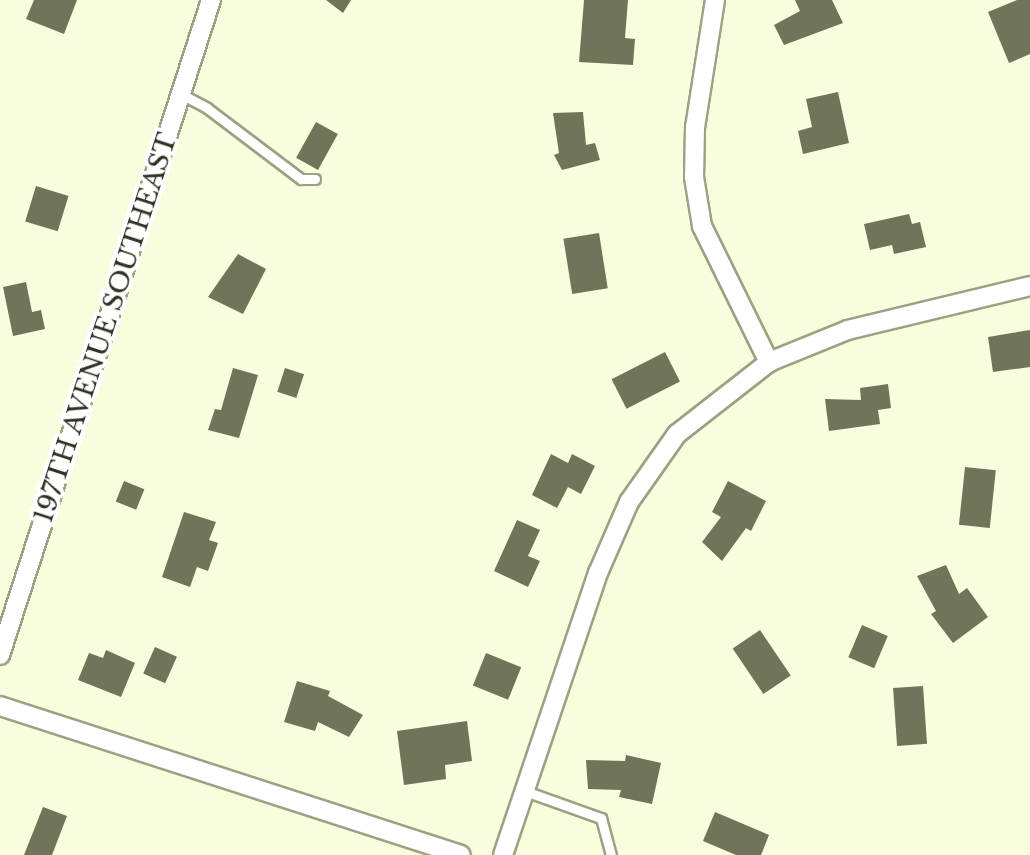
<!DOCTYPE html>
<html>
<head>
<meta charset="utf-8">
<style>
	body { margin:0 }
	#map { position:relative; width:1030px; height:855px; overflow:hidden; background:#f8fddd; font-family:"Libre Baskerville",serif }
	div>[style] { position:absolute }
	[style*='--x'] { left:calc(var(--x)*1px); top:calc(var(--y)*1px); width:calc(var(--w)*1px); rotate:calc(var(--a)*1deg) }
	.building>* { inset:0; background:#707459; transform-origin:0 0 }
	.roads { filter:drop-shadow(2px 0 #9da184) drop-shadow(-2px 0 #9da184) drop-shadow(0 2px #9da184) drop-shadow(0 -2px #9da184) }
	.service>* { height:9px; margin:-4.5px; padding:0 4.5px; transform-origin:4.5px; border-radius:4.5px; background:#fff }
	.minor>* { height:18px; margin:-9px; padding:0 9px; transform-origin:9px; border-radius:9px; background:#fff }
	span { translate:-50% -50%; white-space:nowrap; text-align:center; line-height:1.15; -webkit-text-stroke:8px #fff; paint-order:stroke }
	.street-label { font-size:26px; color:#2f3125 }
</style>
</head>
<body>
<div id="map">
	<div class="building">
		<div style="clip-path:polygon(34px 0,77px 0,64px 34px,26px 19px)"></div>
		<div style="clip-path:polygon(326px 0,351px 0,343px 13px)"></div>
		<div style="clip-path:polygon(584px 0,628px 0,625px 38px,635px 39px,633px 65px,579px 62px)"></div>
		<div style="clip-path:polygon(795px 0,832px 0,843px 23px,784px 45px,774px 25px,800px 11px)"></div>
		<div style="clip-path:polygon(1017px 0,1030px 0,1030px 54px,1009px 63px,988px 12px)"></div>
		<div style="clip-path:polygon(838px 92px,849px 143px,803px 154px,798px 131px,812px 127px,806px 99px)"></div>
		<div style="clip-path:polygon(583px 112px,586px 145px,595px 143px,600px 160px,562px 170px,554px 155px,559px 153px,553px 113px)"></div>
		<div style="left:316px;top:122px;width:25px;height:41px;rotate:29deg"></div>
		<div style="left:36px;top:186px;width:34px;height:37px;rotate:17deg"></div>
		<div style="clip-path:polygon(909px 214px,912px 224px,920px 222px,926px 247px,894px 254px,892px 245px,870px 250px,864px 224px)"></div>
		<div style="left:599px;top:233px;width:56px;height:36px;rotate:81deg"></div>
		<div style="clip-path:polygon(238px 254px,266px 269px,243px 314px,208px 297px)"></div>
		<div style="clip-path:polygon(26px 282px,32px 312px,41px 310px,45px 329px,13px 336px,3px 287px)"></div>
		<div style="clip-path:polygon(1030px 330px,1030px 367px,993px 372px,988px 337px)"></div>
		<div style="left:665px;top:352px;width:33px;height:60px;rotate:63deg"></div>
		<div style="clip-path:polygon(233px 368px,258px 375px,239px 438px,208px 430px,215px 409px,221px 410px)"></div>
		<div style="left:285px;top:368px;width:20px;height:25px;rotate:18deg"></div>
		<div style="clip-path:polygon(888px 384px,891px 408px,878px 410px,880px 424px,829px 431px,825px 399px,861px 400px,860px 388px)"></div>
		<div style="clip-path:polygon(551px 454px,568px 463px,572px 454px,595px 466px,581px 494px,568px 487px,557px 508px,532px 495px)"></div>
		<div style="left:965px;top:467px;width:31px;height:58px;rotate:6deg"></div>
		<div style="left:124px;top:481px;width:22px;height:22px;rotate:22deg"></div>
		<div style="clip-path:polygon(728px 481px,766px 501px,751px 531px,746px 528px,722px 561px,702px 542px,721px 517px,712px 512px)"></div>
		<div style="clip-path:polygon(184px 512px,216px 522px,209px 540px,218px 543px,208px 571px,197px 567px,190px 587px,162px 577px)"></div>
		<div style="clip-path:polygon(517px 520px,540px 530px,528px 556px,540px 561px,528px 587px,494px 571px)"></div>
		<div style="clip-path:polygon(946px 565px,959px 594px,967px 588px,988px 617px,953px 643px,931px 614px,936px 611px,917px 576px)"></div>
		<div style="left:862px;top:625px;width:28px;height:35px;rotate:23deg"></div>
		<div style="left:760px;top:630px;width:55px;height:33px;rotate:56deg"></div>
		<div style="left:155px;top:647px;width:24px;height:29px;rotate:24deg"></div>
		<div style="clip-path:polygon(106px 650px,135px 663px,121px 697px,78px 680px,89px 653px,103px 658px)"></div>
		<div style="left:486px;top:653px;width:38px;height:35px;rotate:22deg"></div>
		<div style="clip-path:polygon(297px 681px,330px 691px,328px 696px,363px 715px,349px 737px,318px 722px,315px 731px,284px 722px)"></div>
		<div style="left:923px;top:686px;width:58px;height:30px;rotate:86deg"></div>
		<div style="clip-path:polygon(467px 721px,472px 761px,445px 765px,446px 779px,404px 785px,397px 731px)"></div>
		<div style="clip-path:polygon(626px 755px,661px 763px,652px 804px,619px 797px,621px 790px,588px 789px,586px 760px,625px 761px)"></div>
		<div style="clip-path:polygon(43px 807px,67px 816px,52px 855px,24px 855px)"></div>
		<div style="clip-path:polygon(715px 812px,769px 835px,761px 855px,736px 855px,703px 841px)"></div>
	</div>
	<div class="roads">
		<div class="service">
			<div style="--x:181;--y:94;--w:30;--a:28"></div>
			<div style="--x:207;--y:108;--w:118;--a:37.1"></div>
			<div style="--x:301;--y:179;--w:14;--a:0"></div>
			<div style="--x:525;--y:791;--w:81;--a:19.6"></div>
			<div style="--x:601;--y:818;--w:38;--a:75"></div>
		</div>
		<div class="minor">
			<div style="--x:715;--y:0;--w:129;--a:98.9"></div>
			<div style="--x:695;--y:127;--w:50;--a:91.1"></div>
			<div style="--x:694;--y:177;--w:50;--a:80.7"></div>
			<div style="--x:702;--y:226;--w:152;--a:63.8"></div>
			<div style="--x:0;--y:655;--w:688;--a:-72.14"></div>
			<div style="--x:0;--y:706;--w:484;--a:17.9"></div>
			<div style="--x:503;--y:855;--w:298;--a:-71.4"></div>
			<div style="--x:598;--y:573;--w:77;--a:-66.4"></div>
			<div style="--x:629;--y:502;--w:83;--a:-54.8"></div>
			<div style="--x:677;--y:434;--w:117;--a:-38"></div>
			<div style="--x:769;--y:362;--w:85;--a:-22.1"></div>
			<div style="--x:848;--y:330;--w:187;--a:-13.6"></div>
		</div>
	</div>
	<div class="street-label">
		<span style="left:106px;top:328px;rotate:-72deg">197TH AVENUE SOUTHEAST</span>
	</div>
</div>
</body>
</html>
